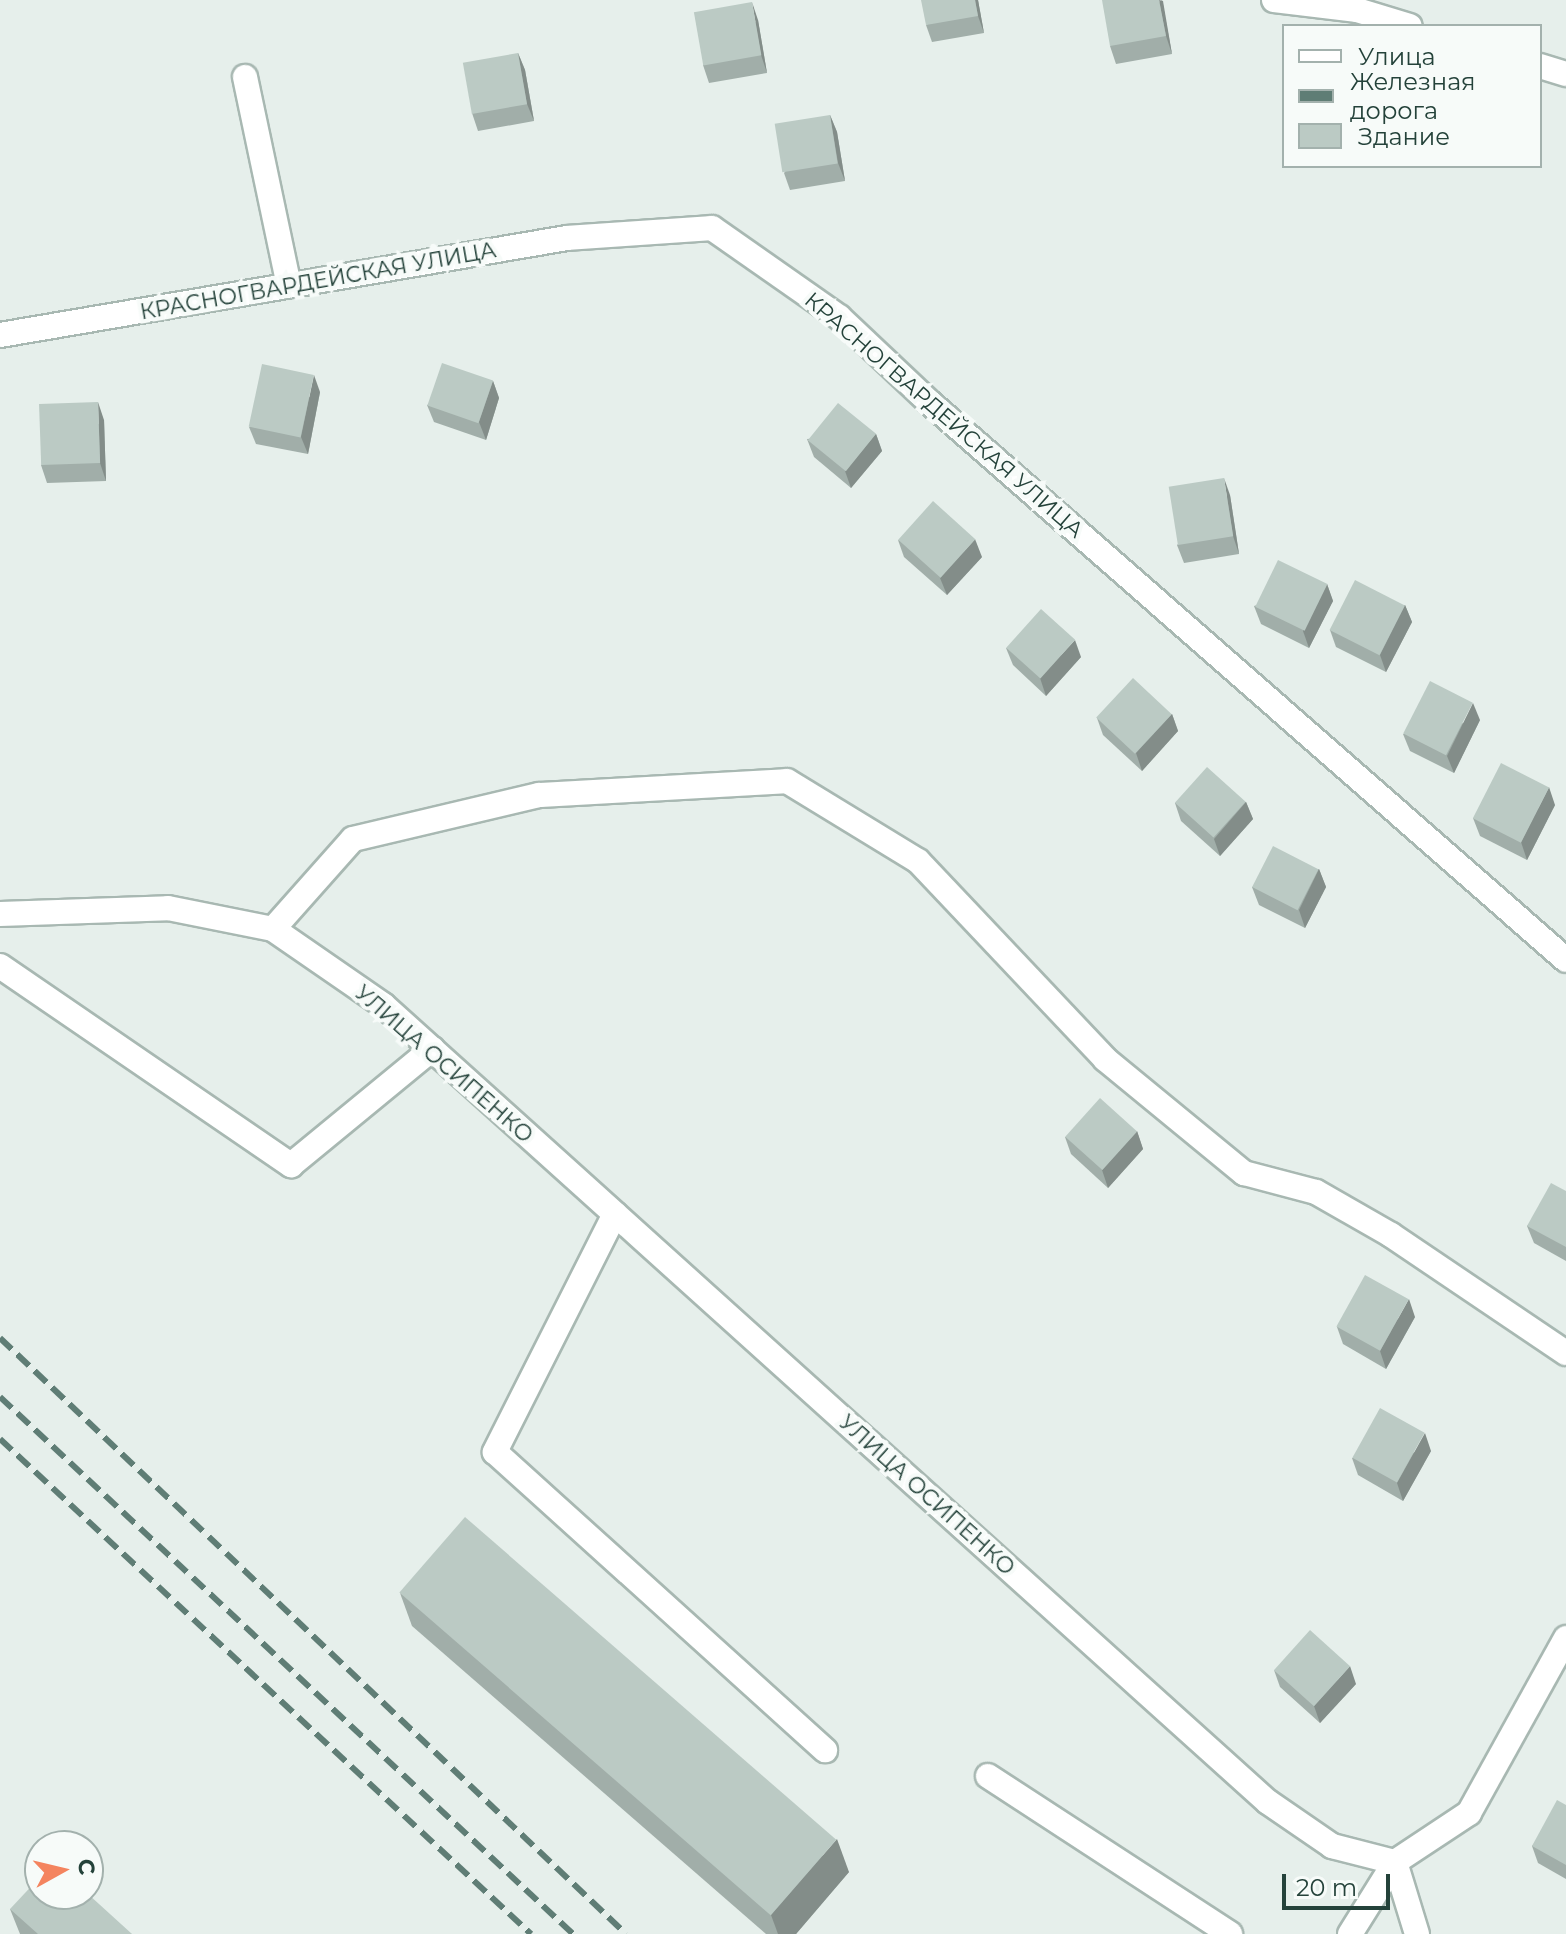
<!DOCTYPE html>
<html>
<head>
<meta charset="utf-8">
<style>
	body { margin:0 }
	#map { position:relative; width:1566px; height:1934px; overflow:hidden; background:#e6efeb; font-family:Montserrat,sans-serif }
	div>[style] { position:absolute }
	[style*='--x'] { left:calc(var(--x)*1px); top:calc(var(--y)*1px); width:calc(var(--w)*1px); rotate:calc(var(--a)*1deg) }
	.roads { filter:drop-shadow(2px 0 #a8b8b2) drop-shadow(-2px 0 #a8b8b2) drop-shadow(0 2px #a8b8b2) drop-shadow(0 -2px #a8b8b2) }
	.minor>* { height:24px; margin:-12px; padding:0 12px; transform-origin:12px; border-radius:12px; background:#fff }
	.rail>* { height:6px; margin-top:-3px; transform-origin:0; background:repeating-linear-gradient(90deg,#5f7d75 0 16px,transparent 0 24px) }
	.wall>* { inset:0; background:#a1aea9 }
	.shaded-wall>* { inset:0; background:#838d89 }
	.building>* { inset:0; background:#bbcac4; transform-origin:0 0 }
	span { translate:-50% -50%; white-space:nowrap; text-align:center; line-height:1.15; -webkit-text-stroke:8px #f7fbf9; paint-order:stroke }
	.street-label { font-size:22px; color:#24423a }
	.legend { position:absolute; left:1282px; top:24px; width:260px; height:144px; box-sizing:border-box; background:#f7fbf9; border:2px solid #a3b1ad; margin:0; padding:10px 14px; list-style:none; font-size:24px; color:#24423a }
	.legend li { display:flex; align-items:center; gap:16px; height:40px }
	.legend b { width:40px; border:2px solid #a3b1ad }
	.north { position:absolute; left:24px; top:1830px; width:80px; height:80px; box-sizing:border-box; background:#f7fbf9; border:2px solid #a3b1ad; border-radius:50%; rotate:82deg; font-size:22px; font-weight:700; line-height:32px; text-align:center; color:#24423a }
	.north::after { content:''; display:block; margin:auto; width:28px; height:36px; background:#f4845f; clip-path:polygon(50% 0,100% 100%,50% 72%,0 100%) }
	.scale { position:absolute; left:1282px; top:1874px; width:108px; height:36px; box-sizing:border-box; border:4px solid #24423a; border-top:0; padding-left:10px; font-size:24px; line-height:28px; white-space:nowrap; color:#24423a; -webkit-text-stroke:6px #f7fbf9; paint-order:stroke }
</style>
</head>
<body>
<div id="map">
	<div class="roads">
		<div class="minor">
			<div style="--x:1274;--y:0;--w:84;--a:6.9"></div>
			<div style="--x:1357;--y:10;--w:55;--a:16.8"></div>
			<div style="--x:1540;--y:66;--w:27;--a:17"></div>
			<div style="--x:245;--y:77;--w:213;--a:78.1"></div>
			<div style="--x:0;--y:335;--w:575;--a:-9.71"></div>
			<div style="--x:567;--y:238;--w:145;--a:-3.9"></div>
			<div style="--x:712;--y:228;--w:155;--a:35"></div>
			<div style="--x:839;--y:317;--w:122;--a:43.3"></div>
			<div style="--x:928;--y:401;--w:848;--a:41.22"></div>
			<div style="--x:0;--y:914;--w:168;--a:-2"></div>
			<div style="--x:168;--y:908;--w:107;--a:11.3"></div>
			<div style="--x:273;--y:929;--w:134;--a:34.6"></div>
			<div style="--x:383;--y:1005;--w:1191;--a:42.01"></div>
			<div style="--x:1268;--y:1802;--w:78;--a:34.5"></div>
			<div style="--x:1332;--y:1846;--w:65;--a:14.3"></div>
			<div style="--x:273;--y:929;--w:120;--a:-48.4"></div>
			<div style="--x:353;--y:839;--w:191;--a:-13.3"></div>
			<div style="--x:539;--y:795;--w:248;--a:-3.2"></div>
			<div style="--x:787;--y:781;--w:153;--a:31.4"></div>
			<div style="--x:918;--y:861;--w:272;--a:46.6"></div>
			<div style="--x:1105;--y:1059;--w:180;--a:39.4"></div>
			<div style="--x:1244;--y:1173;--w:74;--a:14.8"></div>
			<div style="--x:1316;--y:1192;--w:86;--a:29.8"></div>
			<div style="--x:1391;--y:1235;--w:211;--a:34"></div>
			<div style="--x:0;--y:966;--w:353;--a:34.4"></div>
			<div style="--x:291;--y:1165;--w:183;--a:-39.4"></div>
			<div style="--x:615;--y:1214;--w:267;--a:116.8"></div>
			<div style="--x:495;--y:1452;--w:445;--a:42.1"></div>
			<div style="--x:988;--y:1776;--w:289;--a:33.1"></div>
			<div style="--x:1395;--y:1862;--w:75;--a:73"></div>
			<div style="--x:1350;--y:1934;--w:85;--a:-58"></div>
			<div style="--x:1395;--y:1862;--w:89;--a:-33.5"></div>
			<div style="--x:1469;--y:1813;--w:200;--a:-61"></div>
		</div>
	</div>
	<div class="rail">
		<div style="--x:0;--y:1338;--w:864;--a:43.59"></div>
		<div style="--x:0;--y:1397;--w:785;--a:43.14"></div>
		<div style="--x:0;--y:1439;--w:726;--a:42.99"></div>
	</div>
	<div class="wall">
		<div style="clip-path:polygon(978px 0,984px 33px,932px 42px,926px 25px)"></div>
		<div style="clip-path:polygon(1162px 0,1172px 54px,1116px 64px,1110px 46px)"></div>
		<div style="clip-path:polygon(758px 20px,767px 73px,709px 83px,703px 65px)"></div>
		<div style="clip-path:polygon(518px 53px,525px 70px,534px 121px,478px 131px,472px 113px)"></div>
		<div style="clip-path:polygon(830px 115px,837px 132px,845px 181px,790px 190px,784px 173px)"></div>
		<div style="clip-path:polygon(493px 381px,499px 398px,486px 440px,434px 422px,427px 405px)"></div>
		<div style="clip-path:polygon(320px 392px,308px 454px,256px 444px,249px 427px)"></div>
		<div style="clip-path:polygon(104px 420px,106px 481px,47px 483px,41px 465px)"></div>
		<div style="clip-path:polygon(876px 434px,882px 451px,851px 488px,814px 457px,807px 439px)"></div>
		<div style="clip-path:polygon(1230px 495px,1239px 554px,1184px 563px,1177px 545px)"></div>
		<div style="clip-path:polygon(898px 540px,982px 557px,947px 595px,904px 557px)"></div>
		<div style="clip-path:polygon(1327px 584px,1333px 601px,1309px 648px,1261px 624px,1254px 606px)"></div>
		<div style="clip-path:polygon(1405px 605px,1412px 622px,1386px 672px,1336px 647px,1330px 630px)"></div>
		<div style="clip-path:polygon(1006px 648px,1081px 657px,1046px 696px,1013px 665px)"></div>
		<div style="clip-path:polygon(1172px 714px,1178px 731px,1142px 771px,1103px 735px,1097px 718px)"></div>
		<div style="clip-path:polygon(1480px 720px,1454px 773px,1410px 751px,1403px 734px)"></div>
		<div style="clip-path:polygon(1246px 802px,1253px 819px,1220px 856px,1181px 821px,1175px 803px)"></div>
		<div style="clip-path:polygon(1555px 805px,1527px 860px,1480px 836px,1473px 818px)"></div>
		<div style="clip-path:polygon(1319px 869px,1326px 887px,1305px 928px,1259px 905px,1252px 887px)"></div>
		<div style="clip-path:polygon(1137px 1131px,1143px 1149px,1108px 1188px,1071px 1154px,1065px 1137px)"></div>
		<div style="clip-path:polygon(1566px 1191px,1566px 1261px,1534px 1243px,1527px 1226px)"></div>
		<div style="clip-path:polygon(1415px 1317px,1386px 1369px,1343px 1344px,1337px 1327px)"></div>
		<div style="clip-path:polygon(1431px 1451px,1403px 1501px,1358px 1475px,1352px 1458px)"></div>
		<div style="clip-path:polygon(400px 1593px,849px 1872px,796px 1934px,766px 1934px,412px 1626px)"></div>
		<div style="clip-path:polygon(1274px 1670px,1356px 1684px,1320px 1723px,1280px 1687px)"></div>
		<div style="clip-path:polygon(1566px 1805px,1566px 1879px,1538px 1863px,1532px 1846px)"></div>
		<div style="clip-path:polygon(10px 1909px,132px 1934px,20px 1934px)"></div>
	</div>
	<div class="shaded-wall">
		<div style="clip-path:polygon(975px 0,978px 0,984px 33px,978px 16px)"></div>
		<div style="clip-path:polygon(1159px 0,1163px 1px,1172px 54px,1166px 36px)"></div>
		<div style="clip-path:polygon(752px 2px,758px 20px,767px 73px,761px 55px)"></div>
		<div style="clip-path:polygon(518px 53px,525px 70px,534px 121px,527px 104px)"></div>
		<div style="clip-path:polygon(830px 115px,837px 132px,845px 181px,838px 163px)"></div>
		<div style="clip-path:polygon(314px 375px,320px 392px,308px 454px,301px 437px)"></div>
		<div style="clip-path:polygon(493px 381px,499px 398px,486px 440px,479px 422px)"></div>
		<div style="clip-path:polygon(98px 402px,104px 420px,106px 481px,100px 463px)"></div>
		<div style="clip-path:polygon(876px 434px,882px 451px,851px 488px,845px 471px)"></div>
		<div style="clip-path:polygon(1224px 478px,1230px 495px,1239px 554px,1233px 536px)"></div>
		<div style="clip-path:polygon(975px 539px,982px 557px,947px 595px,940px 578px)"></div>
		<div style="clip-path:polygon(1327px 584px,1333px 601px,1309px 648px,1303px 631px)"></div>
		<div style="clip-path:polygon(1405px 605px,1412px 622px,1386px 672px,1380px 655px)"></div>
		<div style="clip-path:polygon(1075px 640px,1081px 657px,1046px 696px,1040px 678px)"></div>
		<div style="clip-path:polygon(1473px 703px,1480px 720px,1454px 773px,1447px 756px)"></div>
		<div style="clip-path:polygon(1172px 714px,1178px 731px,1142px 771px,1136px 753px)"></div>
		<div style="clip-path:polygon(1549px 787px,1555px 805px,1527px 860px,1521px 842px)"></div>
		<div style="clip-path:polygon(1246px 802px,1253px 819px,1220px 856px,1214px 839px)"></div>
		<div style="clip-path:polygon(1319px 869px,1326px 887px,1305px 928px,1299px 910px)"></div>
		<div style="clip-path:polygon(1137px 1131px,1143px 1149px,1108px 1188px,1102px 1170px)"></div>
		<div style="clip-path:polygon(1409px 1299px,1415px 1317px,1386px 1369px,1380px 1351px)"></div>
		<div style="clip-path:polygon(1425px 1433px,1431px 1451px,1403px 1501px,1397px 1483px)"></div>
		<div style="clip-path:polygon(1350px 1666px,1356px 1684px,1320px 1723px,1314px 1706px)"></div>
		<div style="clip-path:polygon(837px 1839px,849px 1872px,796px 1934px,778px 1934px,771px 1915px)"></div>
	</div>
	<div class="building">
		<div style="clip-path:polygon(921px 0,975px 0,978px 16px,926px 25px)"></div>
		<div style="clip-path:polygon(1102px 0,1159px 0,1166px 36px,1110px 46px)"></div>
		<div style="left:752px;top:2px;width:54px;height:59px;rotate:80deg"></div>
		<div style="left:518px;top:53px;width:52px;height:56px;rotate:80deg"></div>
		<div style="left:830px;top:115px;width:49px;height:56px;rotate:81deg"></div>
		<div style="left:442px;top:363px;width:54px;height:45px;rotate:19deg"></div>
		<div style="left:262px;top:364px;width:53px;height:64px;rotate:12deg"></div>
		<div style="left:98px;top:402px;width:61px;height:59px;rotate:88deg"></div>
		<div style="left:838px;top:403px;width:49px;height:48px;rotate:39deg"></div>
		<div style="left:1224px;top:478px;width:59px;height:56px;rotate:81deg"></div>
		<div style="left:933px;top:501px;width:57px;height:52px;rotate:42deg"></div>
		<div style="left:1278px;top:560px;width:55px;height:52px;rotate:26deg"></div>
		<div style="left:1355px;top:580px;width:56px;height:56px;rotate:27deg"></div>
		<div style="left:1041px;top:609px;width:46px;height:52px;rotate:42deg"></div>
		<div style="left:1133px;top:678px;width:53px;height:54px;rotate:43deg"></div>
		<div style="left:1430px;top:681px;width:48px;height:59px;rotate:27deg"></div>
		<div style="left:1501px;top:763px;width:54px;height:62px;rotate:27deg"></div>
		<div style="left:1207px;top:767px;width:52px;height:48px;rotate:42deg"></div>
		<div style="left:1273px;top:846px;width:51px;height:46px;rotate:27deg"></div>
		<div style="left:1100px;top:1098px;width:50px;height:52px;rotate:42deg"></div>
		<div style="clip-path:polygon(1551px 1183px,1566px 1191px,1566px 1247px,1527px 1226px)"></div>
		<div style="left:1365px;top:1275px;width:50px;height:59px;rotate:29deg"></div>
		<div style="left:1380px;top:1408px;width:51px;height:57px;rotate:29deg"></div>
		<div style="left:465px;top:1517px;width:492px;height:100px;rotate:41deg"></div>
		<div style="left:1310px;top:1630px;width:54px;height:54px;rotate:42deg"></div>
		<div style="clip-path:polygon(1557px 1800px,1566px 1805px,1566px 1865px,1532px 1846px)"></div>
		<div style="clip-path:polygon(40px 1877px,40px 1894px,88px 1894px,132px 1934px,38px 1934px,10px 1909px)"></div>
	</div>
	<div class="street-label">
		<span style="left:318px;top:281px;rotate:-10deg">КРАСНОГВАРДЕЙСКАЯ УЛИЦА</span>
		<span style="left:944px;top:415px;rotate:41deg">КРАСНОГВАРДЕЙСКАЯ УЛИЦА</span>
		<span style="left:444px;top:1064px;rotate:41deg">УЛИЦА ОСИПЕНКО</span>
		<span style="left:927px;top:1495px;rotate:42deg">УЛИЦА ОСИПЕНКО</span>
	</div>
	<ul class="legend">
	<li><b style="height:10px;background:#fff"></b>Улица</li>
	<li><b style="height:10px;background:#5f7d75"></b>Железная дорога</li>
	<li><b style="height:22px;background:#bbcac4"></b>Здание</li>
	</ul>
	<div class="north">С</div>
	<div class="scale">20 m</div>
</div>
</body>
</html>
